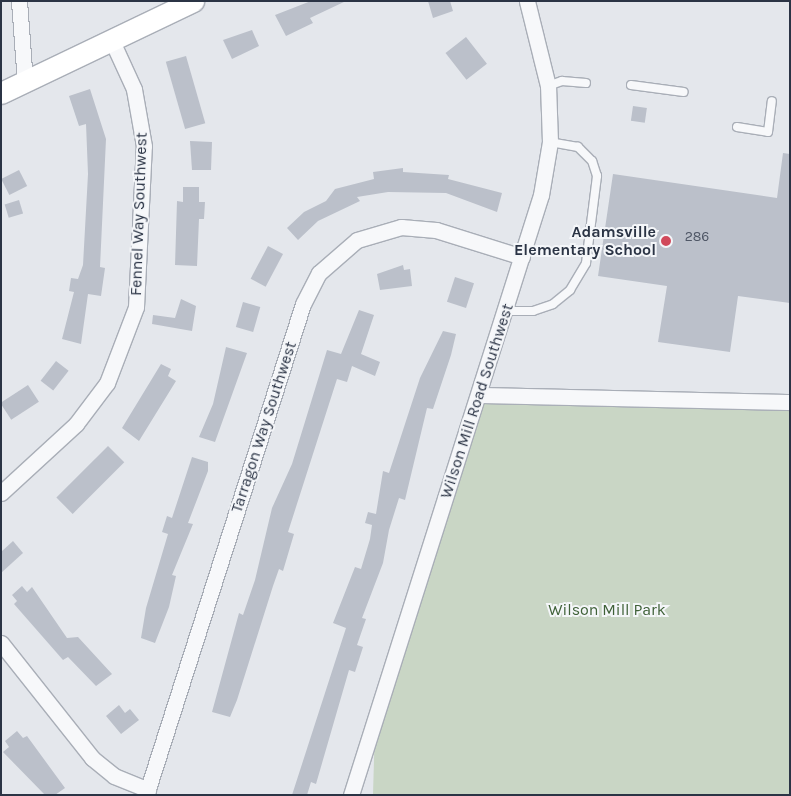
<!DOCTYPE html>
<html>
<head>
<meta charset="utf-8">
<style>
	body { margin:0 }
	#map { position:relative; width:791px; height:796px; overflow:hidden; background:#e4e7ec; font-family:Karla,sans-serif }
	div>[style] { position:absolute }
	[style*='--x'] { left:calc(var(--x)*1px); top:calc(var(--y)*1px); width:calc(var(--w)*1px); rotate:calc(var(--a)*1deg) }
	.green>* { inset:0; background:#c9d6c5 }
	.building>* { inset:0; background:#bbc0ca; transform-origin:0 0 }
	.roads { filter:drop-shadow(1px 0 #a9aeb7) drop-shadow(-1px 0 #a9aeb7) drop-shadow(0 1px #a9aeb7) drop-shadow(0 -1px #a9aeb7) }
	.lane>* { height:8px; margin:-4px; padding:0 4px; transform-origin:4px; border-radius:4px; background:#f7f8fa }
	.street>* { height:15px; margin:-7.5px; padding:0 7.5px; transform-origin:7.5px; border-radius:7.5px; background:#f7f8fa }
	.secondary>* { height:21px; margin:-10.5px; padding:0 10.5px; transform-origin:10.5px; border-radius:10.5px; background:#fff }
	.dots>* { width:14px; height:14px; translate:-50% -50%; box-sizing:border-box; border:2px solid #f4f6f9; border-radius:50% }
	span { translate:-50% -50%; white-space:nowrap; text-align:center; line-height:1.15; -webkit-text-stroke:4px #f4f6f9; paint-order:stroke }
	.number-label { font-size:14px; color:#4f5766 }
	.number-label span { -webkit-text-stroke-width:0 }
	.street-label { font-size:16px; color:#2b3445 }
	.poi-label { font-size:16px; color:#2b3445; font-weight:700 }
	.right { translate:-100% -50%; text-align:right }
	.park-label { font-size:16px; color:#3f6138 }
	.frame { position:absolute; inset:0; border:2px solid #2b3445; pointer-events:none }
</style>
</head>
<body>
<div id="map">
	<div class="green">
		<div style="clip-path:polygon(479px 388px,790px 403px,790px 795px,373px 795px,375px 724px)"></div>
	</div>
	<div class="building">
		<div style="clip-path:polygon(311px 1px,346px 1px,310px 18px,313px 23px,286px 36px,275px 15px)"></div>
		<div style="clip-path:polygon(428px 1px,450px 1px,453px 11px,433px 18px)"></div>
		<div style="clip-path:polygon(252px 30px,259px 46px,232px 59px,223px 40px)"></div>
		<div style="left:466px;top:37px;width:34px;height:26px;rotate:52deg"></div>
		<div style="left:186px;top:56px;width:70px;height:21px;rotate:74deg"></div>
		<div style="clip-path:polygon(90px 89px,106px 139px,100px 267px,105px 268px,101px 296px,88px 294px,81px 344px,62px 339px,74px 292px,69px 291px,71px 278px,78px 279px,83px 265px,88px 174px,86px 124px,79px 126px,69px 96px)"></div>
		<div style="left:633px;top:106px;width:14px;height:15px;rotate:8deg"></div>
		<div style="clip-path:polygon(190px 141px,212px 142px,211px 170px,192px 170px)"></div>
		<div style="clip-path:polygon(783px 153px,790px 154px,790px 303px,738px 296px,730px 352px,658px 342px,667px 286px,598px 276px,613px 174px,777px 198px)"></div>
		<div style="clip-path:polygon(403px 168px,403px 172px,449px 175px,448px 179px,502px 193px,497px 212px,446px 193px,388px 192px,357px 197px,360px 201px,318px 221px,298px 240px,287px 228px,304px 212px,326px 201px,335px 189px,374px 179px,373px 172px)"></div>
		<div style="left:19px;top:170px;width:18px;height:20px;rotate:63deg"></div>
		<div style="clip-path:polygon(183px 187px,199px 187px,199px 202px,205px 202px,204px 219px,199px 219px,197px 266px,175px 265px,177px 201px,183px 202px)"></div>
		<div style="left:19px;top:200px;width:14px;height:15px;rotate:73deg"></div>
		<div style="left:268px;top:246px;width:17px;height:37px;rotate:28deg"></div>
		<div style="clip-path:polygon(403px 265px,404px 270px,410px 269px,412px 286px,380px 290px,377px 274px)"></div>
		<div style="left:455px;top:277px;width:20px;height:26px;rotate:18deg"></div>
		<div style="clip-path:polygon(181px 299px,196px 306px,192px 331px,152px 324px,153px 315px,175px 318px)"></div>
		<div style="left:243px;top:302px;width:18px;height:26px;rotate:16deg"></div>
		<div style="clip-path:polygon(359px 310px,374px 315px,361px 354px,380px 362px,375px 376px,352px 366px,347px 382px,337px 379px,288px 532px,294px 534px,283px 571px,279px 569px,273px 586px,237px 700px,230px 717px,212px 712px,239px 613px,243px 615px,255px 580px,272px 508px,292px 464px,327px 350px,341px 354px)"></div>
		<div style="clip-path:polygon(443px 331px,456px 334px,451px 355px,433px 409px,427px 408px,405px 500px,399px 498px,389px 530px,383px 563px,362px 618px,366px 619px,357px 645px,363px 647px,355px 672px,349px 670px,316px 784px,311px 782px,307px 795px,292px 795px,346px 628px,333px 623px,355px 567px,361px 569px,370px 539px,372px 525px,365px 523px,368px 512px,376px 514px,383px 471px,389px 473px,420px 378px)"></div>
		<div style="clip-path:polygon(226px 347px,247px 353px,215px 442px,199px 437px,213px 404px)"></div>
		<div style="left:56px;top:361px;width:16px;height:25px;rotate:38deg"></div>
		<div style="clip-path:polygon(161px 364px,171px 369px,168px 376px,176px 381px,139px 441px,122px 428px)"></div>
		<div style="left:28px;top:385px;width:20px;height:33px;rotate:57deg"></div>
		<div style="left:108px;top:446px;width:23px;height:73px;rotate:45deg"></div>
		<div style="clip-path:polygon(192px 457px,208px 462px,208px 471px,188px 523px,193px 524px,172px 575px,176px 576px,169px 607px,155px 643px,141px 638px,146px 608px,168px 534px,162px 532px,167px 516px,172px 518px)"></div>
		<div style="clip-path:polygon(13px 541px,23px 553px,1px 573px,1px 552px)"></div>
		<div style="clip-path:polygon(22px 586px,27px 592px,32px 587px,67px 638px,78px 637px,112px 674px,96px 686px,68px 657px,63px 660px,14px 604px,17px 601px,12px 595px)"></div>
		<div style="clip-path:polygon(119px 705px,125px 713px,130px 709px,139px 720px,121px 734px,106px 716px)"></div>
		<div style="clip-path:polygon(17px 731px,23px 738px,27px 736px,65px 788px,55px 795px,45px 795px,3px 752px,9px 747px,5px 741px)"></div>
	</div>
	<div class="roads">
		<div class="lane">
			<div style="--x:631;--y:85;--w:53;--a:7.5"></div>
			<div style="--x:548;--y:86;--w:15;--a:-20"></div>
			<div style="--x:562;--y:81;--w:24;--a:5"></div>
			<div style="--x:737;--y:127;--w:31;--a:9"></div>
			<div style="--x:768;--y:132;--w:31;--a:-83"></div>
			<div style="--x:505;--y:311;--w:28;--a:0"></div>
			<div style="--x:533;--y:311;--w:21;--a:-19"></div>
			<div style="--x:553;--y:304;--w:22;--a:-39"></div>
			<div style="--x:570;--y:290;--w:31;--a:-59"></div>
			<div style="--x:586;--y:263;--w:88;--a:-82.8"></div>
			<div style="--x:597;--y:176;--w:16;--a:-108"></div>
			<div style="--x:592;--y:161;--w:20;--a:-135"></div>
			<div style="--x:578;--y:147;--w:28;--a:-170"></div>
		</div>
		<div class="street">
			<div style="--x:19;--y:1;--w:81;--a:85.8"></div>
			<div style="--x:479;--y:395;--w:311;--a:1.3"></div>
			<div style="--x:1;--y:493;--w:102;--a:-42.6"></div>
			<div style="--x:76;--y:424;--w:51;--a:-52.9"></div>
			<div style="--x:107;--y:383;--w:81;--a:-69.1"></div>
			<div style="--x:136;--y:307;--w:161;--a:-87.2"></div>
			<div style="--x:144;--y:146;--w:58;--a:-100"></div>
			<div style="--x:134;--y:89;--w:53;--a:-114.6"></div>
			<div style="--x:1;--y:643;--w:147;--a:51.6"></div>
			<div style="--x:92;--y:758;--w:28;--a:39"></div>
			<div style="--x:114;--y:776;--w:37;--a:22"></div>
			<div style="--x:146;--y:795;--w:515;--a:-72.27"></div>
			<div style="--x:303;--y:304;--w:35;--a:-63"></div>
			<div style="--x:319;--y:273;--w:50;--a:-41"></div>
			<div style="--x:357;--y:240;--w:46;--a:-16.5"></div>
			<div style="--x:401;--y:227;--w:35;--a:5"></div>
			<div style="--x:436;--y:230;--w:90;--a:17.4"></div>
			<div style="--x:351;--y:795;--w:629;--a:-72.43"></div>
			<div style="--x:541;--y:195;--w:54;--a:-80.4"></div>
			<div style="--x:550;--y:142;--w:56;--a:-92"></div>
			<div style="--x:548;--y:86;--w:88;--a:-103.9"></div>
		</div>
		<div class="secondary">
			<div style="--x:1;--y:93;--w:213;--a:-25.6"></div>
		</div>
	</div>
	<div class="dots">
		<div style="left:666px;top:241px;background:#d1495b"></div>
	</div>
	<div class="number-label">
		<span style="left:697px;top:237px">286</span>
	</div>
	<div class="street-label">
		<span style="left:139px;top:214px;rotate:-88deg">Fennel Way Southwest</span>
		<span style="left:477px;top:401px;rotate:-72deg">Wilson Mill Road Southwest</span>
		<span style="left:264px;top:427px;rotate:-72deg">Tarragon Way Southwest</span>
	</div>
	<div class="poi-label">
		<span class="right" style="left:656px;top:241px">Adamsville<br>Elementary School</span>
	</div>
	<div class="park-label">
		<span style="left:607px;top:610px">Wilson Mill Park</span>
	</div>
	<div class="frame"></div>
</div>
</body>
</html>
